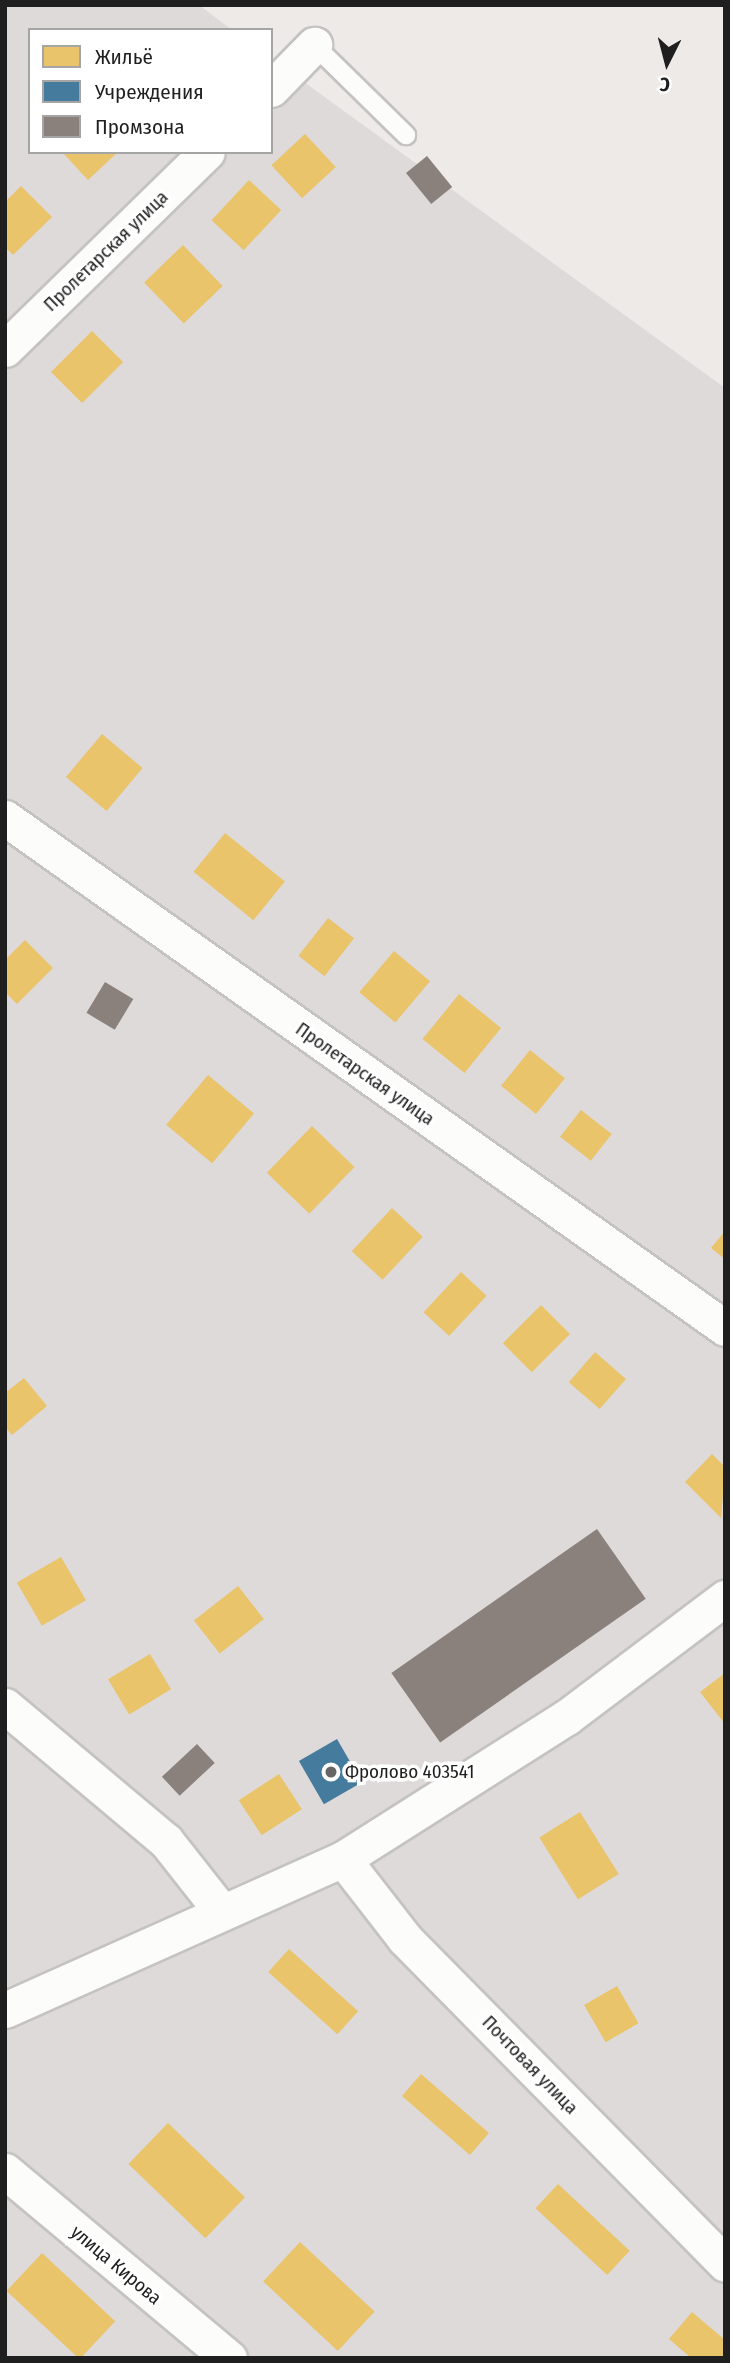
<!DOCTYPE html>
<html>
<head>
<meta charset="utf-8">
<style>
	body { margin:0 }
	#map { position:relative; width:730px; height:2363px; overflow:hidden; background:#eeeae7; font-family:"Fira Sans Condensed",sans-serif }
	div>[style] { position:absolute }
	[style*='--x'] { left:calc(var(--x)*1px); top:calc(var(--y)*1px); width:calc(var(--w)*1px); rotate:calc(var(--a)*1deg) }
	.residential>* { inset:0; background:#dddad9 }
	.homes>* { inset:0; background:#e9c46a; transform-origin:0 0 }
	.public>* { inset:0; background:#457b9d; transform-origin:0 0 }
	.industry>* { inset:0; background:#8a817c; transform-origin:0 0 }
	.roads { filter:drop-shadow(2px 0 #c5c3c2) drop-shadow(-2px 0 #c5c3c2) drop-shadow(0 2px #c5c3c2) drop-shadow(0 -2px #c5c3c2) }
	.service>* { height:18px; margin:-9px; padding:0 9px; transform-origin:9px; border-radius:9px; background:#fcfcfb }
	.minor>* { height:35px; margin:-17.5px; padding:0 17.5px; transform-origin:17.5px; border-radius:17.5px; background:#fcfcfb }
	.dots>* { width:19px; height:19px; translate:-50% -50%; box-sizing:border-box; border:4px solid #fff; border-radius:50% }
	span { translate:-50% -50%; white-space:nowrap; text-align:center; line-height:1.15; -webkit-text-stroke:7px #fff; paint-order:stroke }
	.street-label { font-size:19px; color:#1f1f1f }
	.poi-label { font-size:19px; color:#1f1f1f }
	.left { translate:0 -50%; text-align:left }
	.frame { position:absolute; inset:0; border:7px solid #1f1f1f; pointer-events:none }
	.legend { position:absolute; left:28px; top:28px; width:245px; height:126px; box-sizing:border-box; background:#fff; border:2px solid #a5a5a5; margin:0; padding:9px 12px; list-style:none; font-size:21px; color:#1f1f1f }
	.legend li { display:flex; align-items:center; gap:14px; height:35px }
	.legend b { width:35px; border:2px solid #a5a5a5 }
	.north { position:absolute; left:632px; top:28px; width:70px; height:70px; -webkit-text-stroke:5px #fff; paint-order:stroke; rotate:186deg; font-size:19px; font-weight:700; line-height:28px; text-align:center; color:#1f1f1f }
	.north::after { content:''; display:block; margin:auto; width:24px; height:32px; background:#1f1f1f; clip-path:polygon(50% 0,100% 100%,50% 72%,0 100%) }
</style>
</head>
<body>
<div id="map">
	<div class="residential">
		<div style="clip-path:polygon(5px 5px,199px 5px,232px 30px,30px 30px,30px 152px,271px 152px,271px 58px,725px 388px,725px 2358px,5px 2358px)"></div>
	</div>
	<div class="homes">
		<div style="left:305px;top:134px;width:45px;height:46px;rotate:47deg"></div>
		<div style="clip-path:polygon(62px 152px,118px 152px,88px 180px)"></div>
		<div style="left:249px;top:180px;width:44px;height:55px;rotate:43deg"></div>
		<div style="clip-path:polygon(21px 186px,52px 217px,13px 255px,5px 247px,5px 202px)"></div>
		<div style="left:183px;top:245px;width:57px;height:54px;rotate:46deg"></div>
		<div style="left:92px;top:331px;width:44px;height:58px;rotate:45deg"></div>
		<div style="left:102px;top:734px;width:53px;height:56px;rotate:40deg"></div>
		<div style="left:225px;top:833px;width:77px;height:50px;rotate:39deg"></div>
		<div style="left:328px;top:918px;width:33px;height:48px;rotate:38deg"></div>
		<div style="clip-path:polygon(25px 940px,53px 968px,17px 1004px,5px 992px,5px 960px)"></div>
		<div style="left:394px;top:951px;width:47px;height:54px;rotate:40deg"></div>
		<div style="left:459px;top:994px;width:54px;height:58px;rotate:39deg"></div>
		<div style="left:530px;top:1050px;width:45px;height:46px;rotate:39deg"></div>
		<div style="left:208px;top:1075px;width:60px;height:65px;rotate:40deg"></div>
		<div style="left:581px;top:1110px;width:39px;height:34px;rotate:38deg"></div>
		<div style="left:312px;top:1126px;width:59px;height:65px;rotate:44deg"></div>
		<div style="left:392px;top:1208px;width:42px;height:59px;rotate:43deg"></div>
		<div style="clip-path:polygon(725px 1231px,725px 1259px,711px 1248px)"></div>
		<div style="left:461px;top:1272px;width:35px;height:55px;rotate:43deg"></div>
		<div style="left:541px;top:1305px;width:41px;height:54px;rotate:45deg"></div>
		<div style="left:595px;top:1352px;width:41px;height:40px;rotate:41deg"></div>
		<div style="clip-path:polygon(24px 1378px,47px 1406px,12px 1435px,5px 1427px,5px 1393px)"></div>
		<div style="clip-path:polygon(712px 1454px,725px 1467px,721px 1518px,685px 1482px)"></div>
		<div style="left:61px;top:1557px;width:50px;height:51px;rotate:60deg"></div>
		<div style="left:238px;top:1586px;width:42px;height:56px;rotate:52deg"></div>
		<div style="left:150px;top:1654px;width:41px;height:49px;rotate:59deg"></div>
		<div style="clip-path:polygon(725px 1673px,725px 1724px,700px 1692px)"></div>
		<div style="left:279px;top:1774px;width:42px;height:48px;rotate:57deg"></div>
		<div style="left:580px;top:1812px;width:73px;height:48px;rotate:58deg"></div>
		<div style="left:289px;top:1949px;width:93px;height:31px;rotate:42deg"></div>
		<div style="left:617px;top:1986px;width:43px;height:38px;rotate:60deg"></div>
		<div style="left:421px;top:2074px;width:90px;height:29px;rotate:41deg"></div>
		<div style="left:168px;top:2123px;width:107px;height:57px;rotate:44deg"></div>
		<div style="left:558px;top:2184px;width:98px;height:33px;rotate:43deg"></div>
		<div style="left:300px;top:2242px;width:102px;height:54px;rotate:43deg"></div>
		<div style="left:42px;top:2253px;width:100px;height:52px;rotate:43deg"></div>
		<div style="clip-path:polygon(692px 2312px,725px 2340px,725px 2358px,691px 2358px,669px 2339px)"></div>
	</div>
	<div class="public">
		<div style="left:337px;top:1739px;width:50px;height:44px;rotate:60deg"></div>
	</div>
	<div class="industry">
		<div style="left:427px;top:156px;width:40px;height:27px;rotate:51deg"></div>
		<div style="left:105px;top:982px;width:33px;height:36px;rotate:31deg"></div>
		<div style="left:597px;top:1529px;width:85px;height:251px;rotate:55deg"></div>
		<div style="left:197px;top:1744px;width:26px;height:48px;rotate:47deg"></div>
	</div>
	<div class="roads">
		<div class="service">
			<div style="--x:314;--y:45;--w:129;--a:44.4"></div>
		</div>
		<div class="minor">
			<div style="--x:271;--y:89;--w:62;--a:-45.7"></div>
			<div style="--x:5;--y:349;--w:282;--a:-44.3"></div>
			<div style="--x:5;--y:818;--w:882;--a:35.31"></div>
			<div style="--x:5;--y:1706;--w:210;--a:40"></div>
			<div style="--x:166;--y:1841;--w:89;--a:51.8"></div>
			<div style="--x:343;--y:1859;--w:101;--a:52.2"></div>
			<div style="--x:405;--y:1939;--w:456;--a:45.4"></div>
			<div style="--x:5;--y:2010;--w:370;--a:-24.1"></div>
			<div style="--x:343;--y:1859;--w:265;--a:-32.4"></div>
			<div style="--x:567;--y:1717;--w:198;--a:-37"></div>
			<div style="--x:5;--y:2171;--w:292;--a:39.9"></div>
		</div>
	</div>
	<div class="dots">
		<div style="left:331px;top:1772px;background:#676665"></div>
	</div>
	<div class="street-label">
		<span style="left:106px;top:251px;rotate:-44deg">Пролетарская улица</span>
		<span style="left:365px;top:1074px;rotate:35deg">Пролетарская улица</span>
		<span style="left:530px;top:2065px;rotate:46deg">Почтовая улица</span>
		<span style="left:116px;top:2265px;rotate:40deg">улица Кирова</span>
	</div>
	<div class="poi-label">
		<span class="left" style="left:345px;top:1772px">Фролово 403541</span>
	</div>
	<div class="frame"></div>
	<ul class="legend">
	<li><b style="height:19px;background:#e9c46a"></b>Жильё</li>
	<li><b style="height:19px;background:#457b9d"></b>Учреждения</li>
	<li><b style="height:19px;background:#8a817c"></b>Промзона</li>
	</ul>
	<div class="north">С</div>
</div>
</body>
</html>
